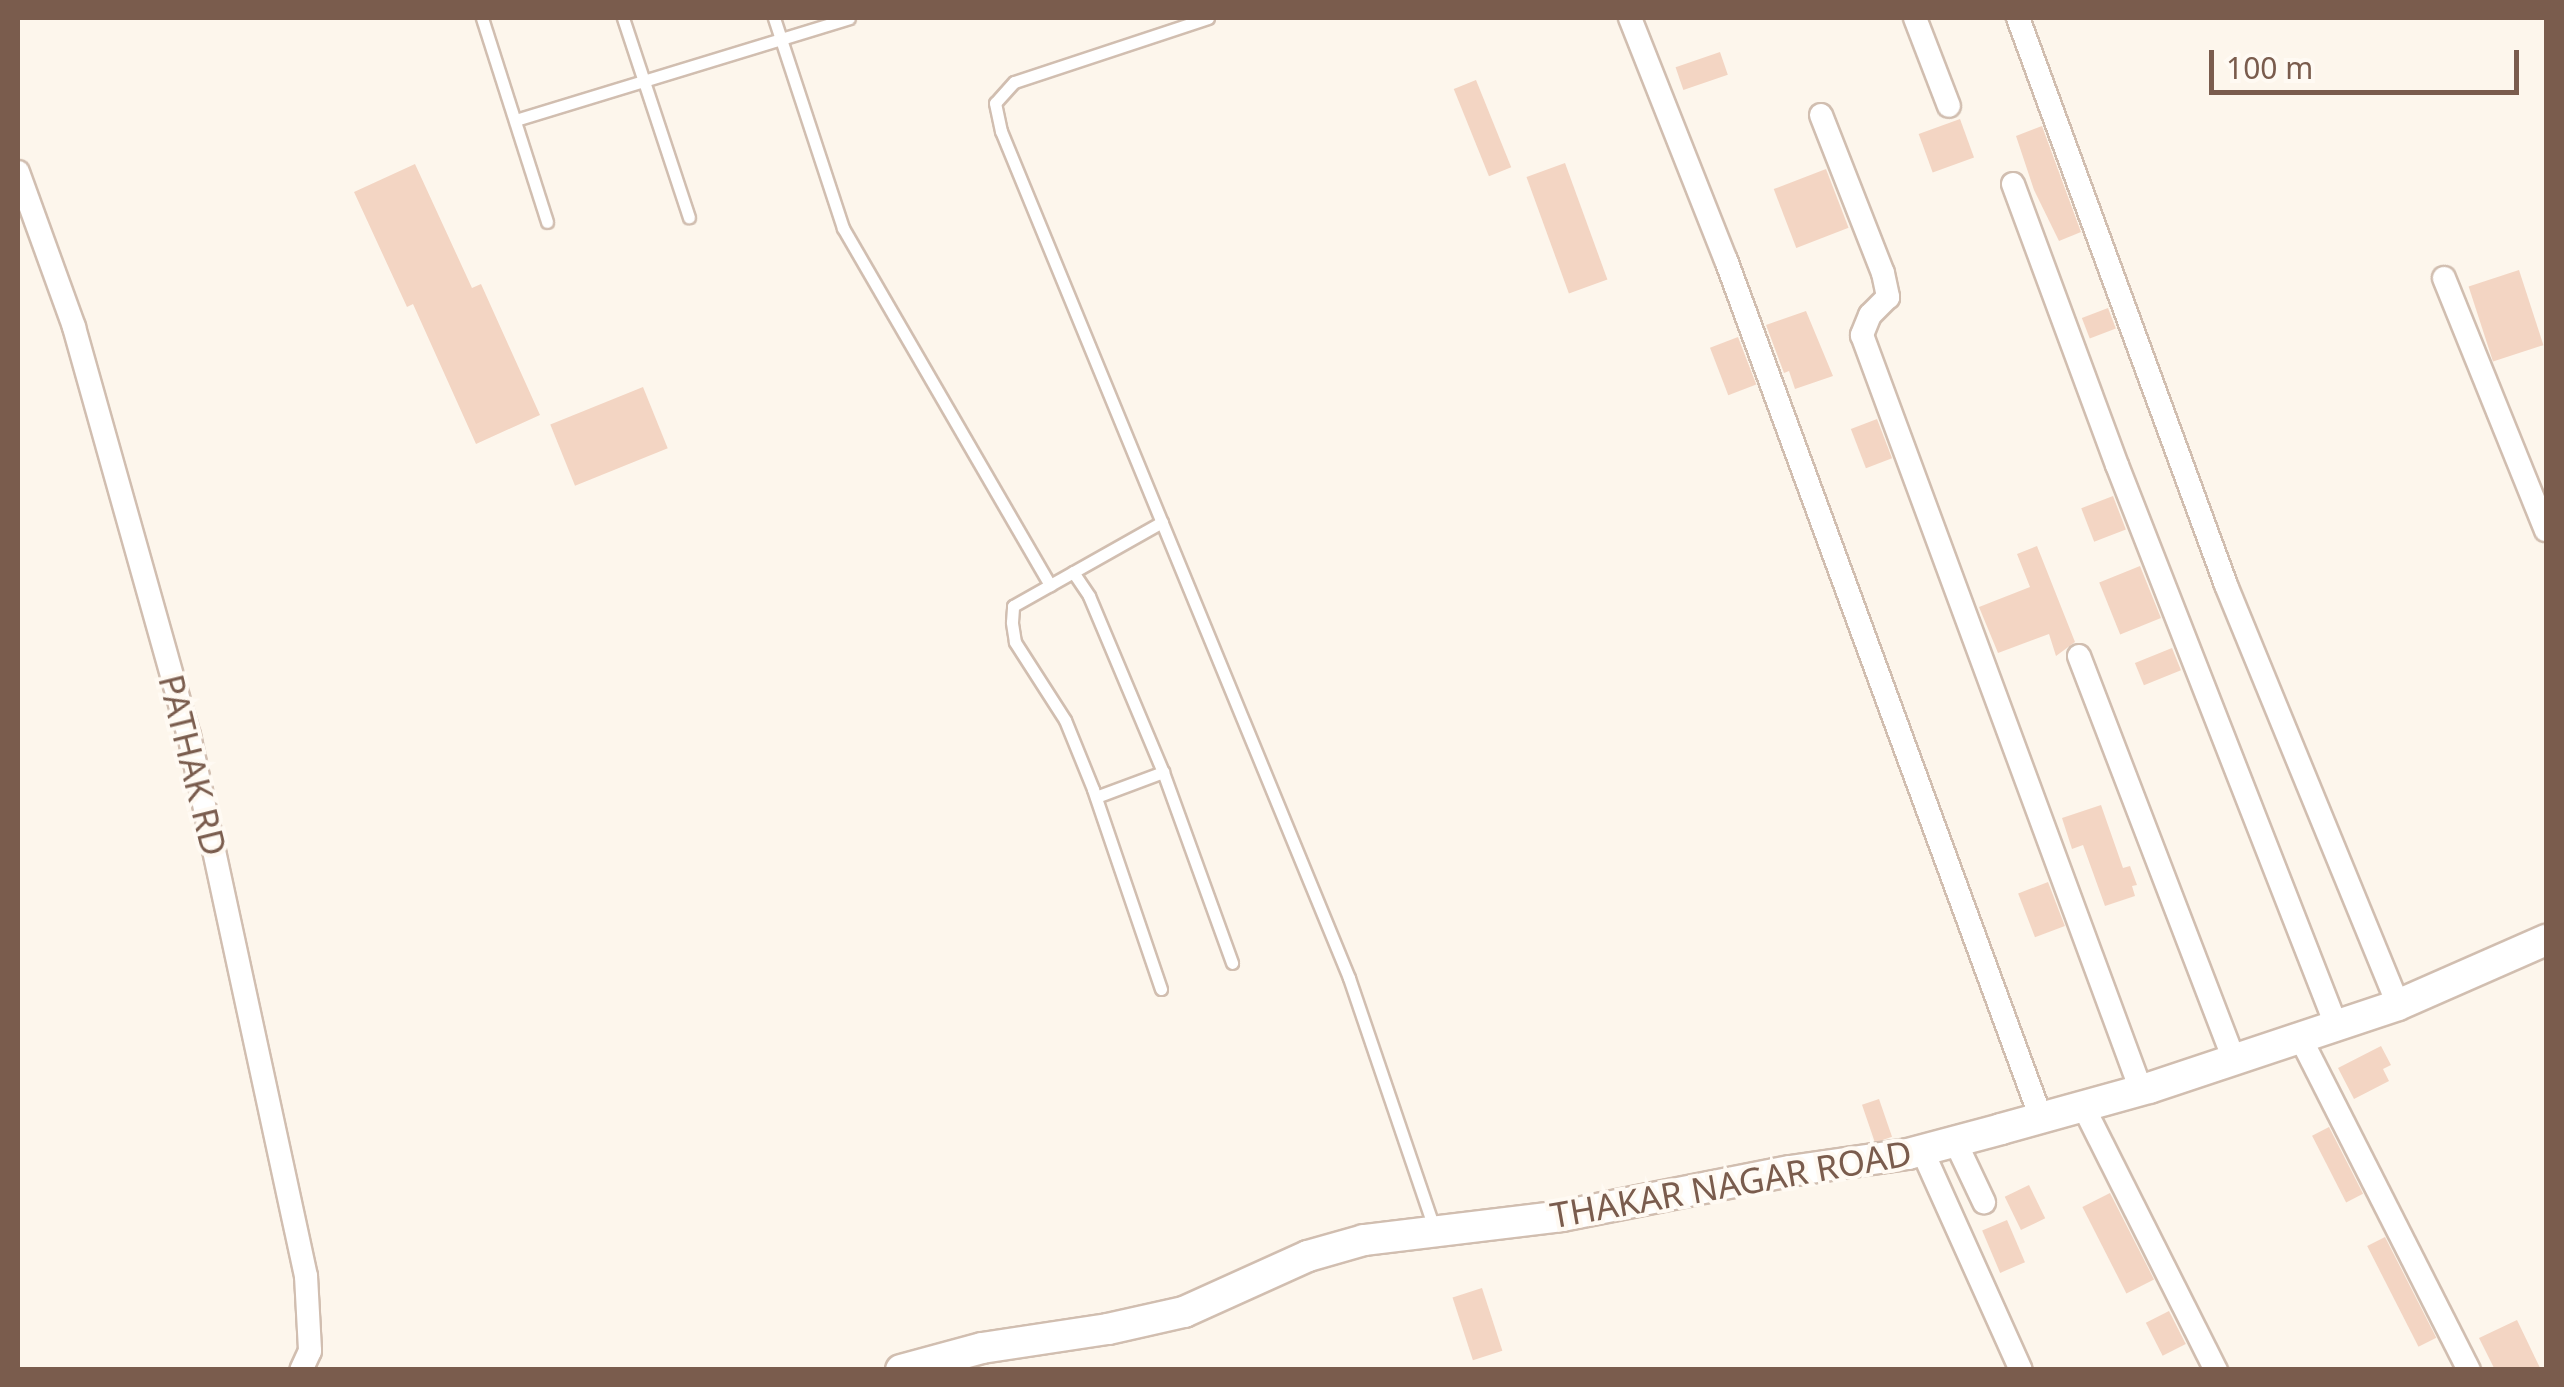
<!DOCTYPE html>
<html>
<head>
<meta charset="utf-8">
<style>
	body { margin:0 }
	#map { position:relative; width:2564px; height:1387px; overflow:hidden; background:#fdf6ec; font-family:"Noto Sans",sans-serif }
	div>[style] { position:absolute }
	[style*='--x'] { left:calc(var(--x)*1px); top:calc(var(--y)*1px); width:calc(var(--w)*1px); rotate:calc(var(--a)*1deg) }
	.building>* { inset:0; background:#f3d5c3; transform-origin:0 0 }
	.roads { filter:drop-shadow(2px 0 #d1beb0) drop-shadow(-2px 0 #d1beb0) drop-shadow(0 2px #d1beb0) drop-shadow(0 -2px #d1beb0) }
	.service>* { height:11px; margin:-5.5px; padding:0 5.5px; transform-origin:5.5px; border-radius:5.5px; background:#fff }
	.minor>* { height:22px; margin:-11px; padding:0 11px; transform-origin:11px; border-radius:11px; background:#fff }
	.tertiary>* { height:30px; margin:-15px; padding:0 15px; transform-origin:15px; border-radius:15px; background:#fff }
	span { translate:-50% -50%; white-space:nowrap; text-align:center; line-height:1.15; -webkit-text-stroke:8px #fffaf3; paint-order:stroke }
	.street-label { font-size:35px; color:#7a5c4d }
	.frame { position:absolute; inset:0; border:20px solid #7a5c4d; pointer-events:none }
	.scale { position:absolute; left:2209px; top:50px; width:310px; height:45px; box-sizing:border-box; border:5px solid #7a5c4d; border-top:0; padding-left:12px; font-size:30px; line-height:35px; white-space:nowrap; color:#7a5c4d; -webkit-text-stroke:8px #fffaf3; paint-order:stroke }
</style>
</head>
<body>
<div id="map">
	<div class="building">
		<div style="left:1720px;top:52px;width:24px;height:47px;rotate:71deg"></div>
		<div style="left:1476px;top:80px;width:94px;height:24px;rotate:68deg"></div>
		<div style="left:1960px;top:119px;width:41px;height:44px;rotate:70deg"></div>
		<div style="clip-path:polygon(2042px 126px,2081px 232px,2059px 241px,2034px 190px,2016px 136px)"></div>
		<div style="left:1565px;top:163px;width:124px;height:41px;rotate:70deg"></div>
		<div style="clip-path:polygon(415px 164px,472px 288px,481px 284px,540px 415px,476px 444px,413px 304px,407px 307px,354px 192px)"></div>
		<div style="left:1826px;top:169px;width:63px;height:56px;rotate:69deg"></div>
		<div style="left:2519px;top:270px;width:79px;height:53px;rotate:72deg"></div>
		<div style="left:2108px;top:308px;width:22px;height:28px;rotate:69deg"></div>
		<div style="clip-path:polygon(1806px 311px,1833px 376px,1795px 389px,1789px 371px,1784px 373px,1766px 325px)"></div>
		<div style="left:1738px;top:337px;width:51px;height:30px;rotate:69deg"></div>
		<div style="left:643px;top:387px;width:66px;height:100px;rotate:68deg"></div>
		<div style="left:1877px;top:419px;width:42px;height:28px;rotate:69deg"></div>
		<div style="left:2113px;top:496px;width:36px;height:34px;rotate:69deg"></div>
		<div style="clip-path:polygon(2037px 546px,2075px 642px,2056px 656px,2049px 634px,1998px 653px,1979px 607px,2030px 587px,2017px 554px)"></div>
		<div style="left:2140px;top:566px;width:56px;height:44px;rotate:68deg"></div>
		<div style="left:2172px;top:648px;width:24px;height:40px;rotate:68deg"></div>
		<div style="clip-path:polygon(2101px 805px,2123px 868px,2130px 866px,2137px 885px,2132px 886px,2135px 896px,2105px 906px,2083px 845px,2072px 849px,2062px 818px)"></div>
		<div style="left:2048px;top:882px;width:47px;height:32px;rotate:69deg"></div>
		<div style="clip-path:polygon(2381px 1046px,2391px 1065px,2383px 1069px,2389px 1081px,2354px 1099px,2338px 1068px)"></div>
		<div style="left:1879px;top:1099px;width:40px;height:18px;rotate:71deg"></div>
		<div style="left:2329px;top:1127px;width:75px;height:19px;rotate:63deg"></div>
		<div style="left:2029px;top:1185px;width:37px;height:27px;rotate:64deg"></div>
		<div style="left:2110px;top:1193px;width:97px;height:31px;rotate:63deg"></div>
		<div style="left:2007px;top:1220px;width:46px;height:27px;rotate:67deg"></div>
		<div style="left:2385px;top:1237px;width:113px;height:20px;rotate:63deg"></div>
		<div style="left:1482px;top:1288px;width:66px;height:31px;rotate:72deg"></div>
		<div style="left:2169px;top:1311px;width:37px;height:26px;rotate:63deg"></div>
		<div style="clip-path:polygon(2517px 1320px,2541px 1370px,2495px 1370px,2479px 1338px)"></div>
	</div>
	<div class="roads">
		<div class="service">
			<div style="--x:482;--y:18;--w:214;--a:72.3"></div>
			<div style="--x:623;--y:18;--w:210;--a:71.7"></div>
			<div style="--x:774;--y:18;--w:221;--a:71.8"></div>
			<div style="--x:843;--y:228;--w:413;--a:59.9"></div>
			<div style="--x:1208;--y:18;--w:204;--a:161.7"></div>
			<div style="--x:1014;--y:82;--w:28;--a:132"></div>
			<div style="--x:995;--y:103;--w:29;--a:78"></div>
			<div style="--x:1001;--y:131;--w:916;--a:67.66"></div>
			<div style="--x:1349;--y:978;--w:263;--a:71.2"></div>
			<div style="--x:516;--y:120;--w:348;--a:-17"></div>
			<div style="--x:1073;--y:572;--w:29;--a:56"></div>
			<div style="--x:1089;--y:596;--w:191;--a:67.2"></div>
			<div style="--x:1163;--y:772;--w:203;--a:70.1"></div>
			<div style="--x:1096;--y:797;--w:72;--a:-20.5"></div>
			<div style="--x:1161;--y:989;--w:211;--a:-108.8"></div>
			<div style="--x:1093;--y:789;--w:74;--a:-112.1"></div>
			<div style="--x:1065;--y:720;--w:93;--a:-122.7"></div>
			<div style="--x:1015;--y:642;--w:20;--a:-99"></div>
			<div style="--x:1012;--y:622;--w:16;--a:-86"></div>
			<div style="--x:1013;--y:606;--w:171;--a:-29.4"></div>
		</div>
		<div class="minor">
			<div style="--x:1630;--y:18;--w:260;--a:68.4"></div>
			<div style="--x:1726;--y:260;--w:914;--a:69.84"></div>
			<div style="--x:1915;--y:18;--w:94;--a:68.9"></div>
			<div style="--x:2018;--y:18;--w:604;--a:69.85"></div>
			<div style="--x:2226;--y:585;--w:454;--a:67.7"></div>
			<div style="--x:1821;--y:115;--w:170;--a:68.6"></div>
			<div style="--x:1883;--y:273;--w:25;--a:78"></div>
			<div style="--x:1888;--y:297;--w:25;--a:135"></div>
			<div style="--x:1870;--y:315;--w:22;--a:112"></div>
			<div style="--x:1862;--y:335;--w:805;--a:69.72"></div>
			<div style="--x:18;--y:172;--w:165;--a:70.1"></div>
			<div style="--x:74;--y:327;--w:424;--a:74.3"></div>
			<div style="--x:189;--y:735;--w:554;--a:77.8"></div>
			<div style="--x:306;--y:1276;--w:75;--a:86.9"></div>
			<div style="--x:310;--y:1351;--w:21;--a:115"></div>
			<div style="--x:2013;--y:184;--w:300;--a:69.7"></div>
			<div style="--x:2117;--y:465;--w:601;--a:68.64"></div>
			<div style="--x:2444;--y:278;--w:272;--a:68"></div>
			<div style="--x:2079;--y:656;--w:432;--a:69"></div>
			<div style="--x:2300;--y:1037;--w:373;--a:63.1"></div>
			<div style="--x:2083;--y:1106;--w:296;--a:63.3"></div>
			<div style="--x:1955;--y:1141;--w:68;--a:64.6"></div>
			<div style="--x:1922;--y:1150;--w:241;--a:65.8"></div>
		</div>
		<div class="tertiary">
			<div style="--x:901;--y:1370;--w:84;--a:-15.2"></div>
			<div style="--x:982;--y:1348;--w:127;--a:-8.6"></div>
			<div style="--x:1108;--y:1329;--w:78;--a:-12.6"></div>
			<div style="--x:1184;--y:1312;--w:136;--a:-24.3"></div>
			<div style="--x:1308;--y:1256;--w:58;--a:-15.9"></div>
			<div style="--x:1364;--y:1240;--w:199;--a:-6.9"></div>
			<div style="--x:1562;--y:1216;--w:232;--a:-11.2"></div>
			<div style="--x:1790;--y:1171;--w:119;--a:-8.2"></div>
			<div style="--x:1908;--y:1154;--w:96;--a:-15"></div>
			<div style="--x:2001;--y:1129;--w:154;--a:-15.5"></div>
			<div style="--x:2149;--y:1088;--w:262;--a:-18.4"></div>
			<div style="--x:2398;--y:1005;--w:162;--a:-23.7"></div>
		</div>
	</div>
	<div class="street-label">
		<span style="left:193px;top:765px;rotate:76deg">PATHAK RD</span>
		<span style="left:1731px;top:1184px;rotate:-10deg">THAKAR NAGAR ROAD</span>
	</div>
	<div class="frame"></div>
	<div class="scale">100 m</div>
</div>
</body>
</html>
